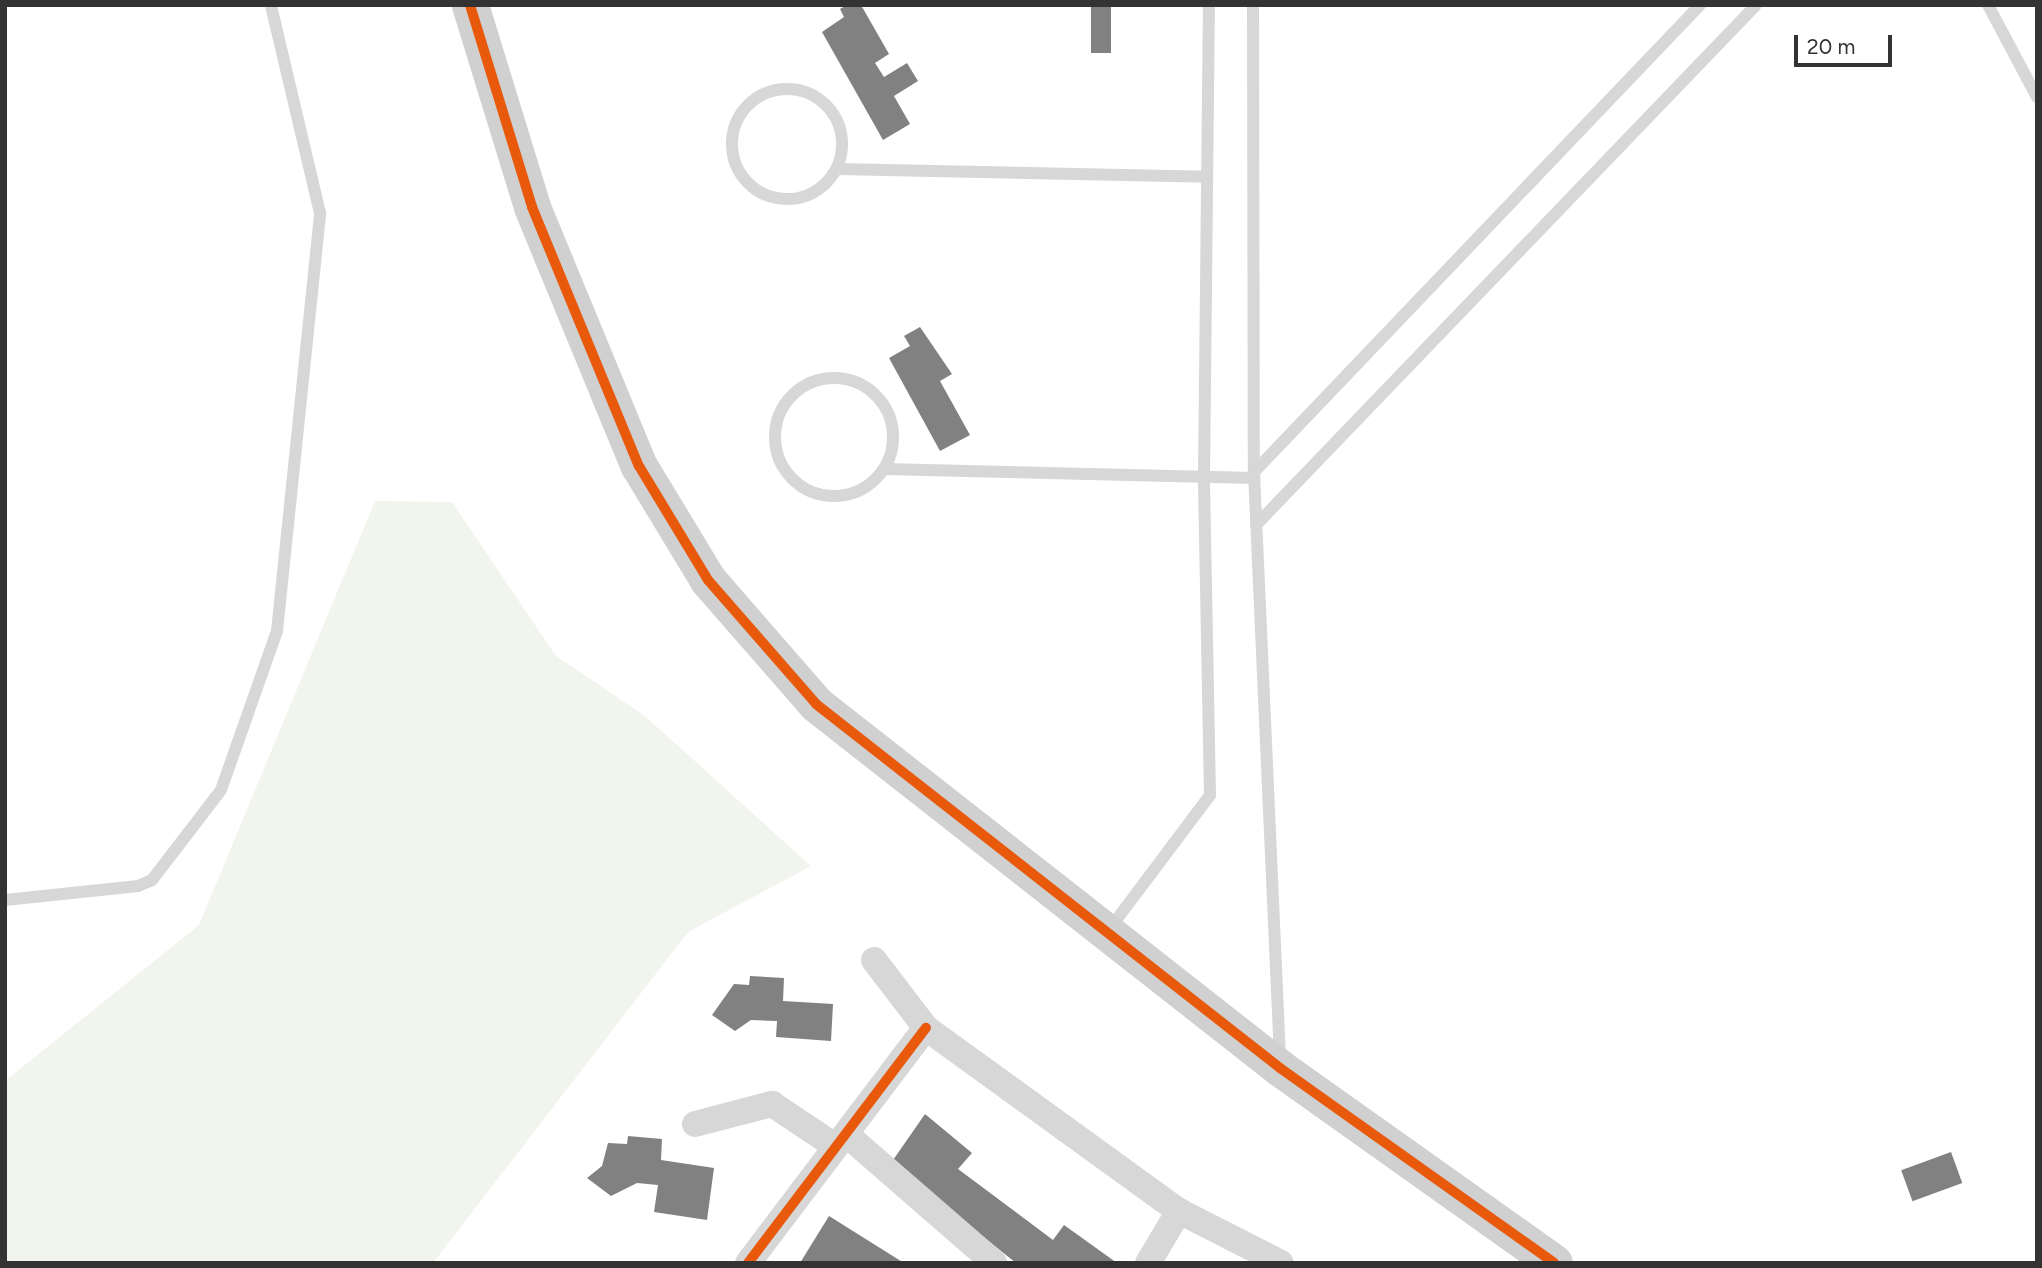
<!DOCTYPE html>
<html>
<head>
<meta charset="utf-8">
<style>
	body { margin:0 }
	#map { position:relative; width:2042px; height:1268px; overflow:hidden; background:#fff; font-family:Figtree,sans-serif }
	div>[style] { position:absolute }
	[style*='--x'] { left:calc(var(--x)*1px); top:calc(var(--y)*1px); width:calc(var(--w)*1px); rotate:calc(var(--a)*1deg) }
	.green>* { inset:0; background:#f1f5ed }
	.building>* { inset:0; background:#818181; transform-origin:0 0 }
	.lane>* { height:12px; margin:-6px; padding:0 6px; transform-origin:6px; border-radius:6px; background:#d7d7d7 }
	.lane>.ring { margin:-6px; padding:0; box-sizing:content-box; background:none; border:12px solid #d7d7d7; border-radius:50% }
	.street>* { height:26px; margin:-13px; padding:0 13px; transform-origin:13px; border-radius:13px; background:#d7d7d7 }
	.secondary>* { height:37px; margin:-18.5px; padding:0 18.5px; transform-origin:18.5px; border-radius:18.5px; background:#d0d0d0 }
	.cycleway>* { height:10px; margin:-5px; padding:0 5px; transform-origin:5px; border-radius:5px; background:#e8590c }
	span { translate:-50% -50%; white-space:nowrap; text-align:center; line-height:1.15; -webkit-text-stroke:7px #fff; paint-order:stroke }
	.frame { position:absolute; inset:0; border:7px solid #333; pointer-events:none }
	.scale { position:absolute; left:1794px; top:35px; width:98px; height:32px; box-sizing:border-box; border:4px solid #333; border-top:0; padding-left:9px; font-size:21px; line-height:24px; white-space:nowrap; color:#333; -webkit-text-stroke:5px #fff; paint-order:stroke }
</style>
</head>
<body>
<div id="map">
	<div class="green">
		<div style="clip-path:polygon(375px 501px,452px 502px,556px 656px,645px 716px,811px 866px,688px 932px,433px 1263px,5px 1263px,5px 1081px,199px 925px)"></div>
	</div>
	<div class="building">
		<div style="clip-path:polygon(847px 5px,861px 5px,889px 54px,875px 63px,884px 77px,907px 63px,918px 81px,894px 96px,910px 124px,883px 140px,822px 32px,844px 17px,840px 9px)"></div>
		<div style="left:1091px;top:5px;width:20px;height:48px"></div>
		<div style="clip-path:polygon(920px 327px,952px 374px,940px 381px,970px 435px,940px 451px,889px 358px,910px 346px,904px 336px)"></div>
		<div style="clip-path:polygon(750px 976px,784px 978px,783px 1001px,833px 1004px,831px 1041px,776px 1037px,777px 1021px,751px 1020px,735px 1031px,712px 1015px,734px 984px,749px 985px)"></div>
		<div style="clip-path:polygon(925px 1114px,972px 1153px,958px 1169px,1053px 1240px,1064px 1225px,1117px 1263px,1016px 1263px,891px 1163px)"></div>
		<div style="clip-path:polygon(628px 1136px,662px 1139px,661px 1160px,714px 1168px,707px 1220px,654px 1212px,658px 1185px,637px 1183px,611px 1196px,587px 1178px,602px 1166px,608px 1143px,627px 1144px)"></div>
		<div style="left:1951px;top:1152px;width:33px;height:53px;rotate:70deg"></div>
		<div style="clip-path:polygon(829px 1216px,904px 1263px,800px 1263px)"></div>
	</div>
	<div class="lane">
		<div style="--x:1253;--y:5;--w:467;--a:89.9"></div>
		<div style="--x:1254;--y:472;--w:587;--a:87.46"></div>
		<div style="--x:1988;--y:5;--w:104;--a:62"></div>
		<div class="ring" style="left:732px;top:89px;width:98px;height:98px"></div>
		<div style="--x:837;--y:169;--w:370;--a:1.2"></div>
		<div class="ring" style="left:775px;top:378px;width:106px;height:106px"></div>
		<div style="--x:884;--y:469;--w:370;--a:1.4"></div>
		<div style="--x:1254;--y:472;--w:646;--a:-46.32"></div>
		<div style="--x:1256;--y:525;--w:721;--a:-46.12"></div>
		<div style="--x:5;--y:900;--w:134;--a:-6"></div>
		<div style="--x:138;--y:886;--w:15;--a:-23"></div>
		<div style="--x:152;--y:880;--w:113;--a:-52.5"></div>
		<div style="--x:221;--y:790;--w:169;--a:-70.6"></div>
		<div style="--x:277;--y:631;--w:420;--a:-84.1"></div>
		<div style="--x:320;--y:213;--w:214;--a:-103.3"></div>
		<div style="--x:1108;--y:931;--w:170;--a:-53.1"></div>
		<div style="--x:1210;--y:795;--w:318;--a:-91.1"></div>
		<div style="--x:1204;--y:477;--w:472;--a:-89.4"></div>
	</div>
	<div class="street">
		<div style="--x:874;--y:960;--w:86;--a:52.6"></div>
		<div style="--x:926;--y:1028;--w:312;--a:35.9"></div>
		<div style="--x:1179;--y:1211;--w:114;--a:27"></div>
		<div style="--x:695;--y:1124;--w:80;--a:-14.6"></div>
		<div style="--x:772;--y:1104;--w:76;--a:33.7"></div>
		<div style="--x:847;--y:1135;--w:195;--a:41"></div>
		<div style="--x:748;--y:1263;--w:295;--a:-52.9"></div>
		<div style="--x:1148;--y:1263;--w:61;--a:-59.2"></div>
	</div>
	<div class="secondary">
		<div style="--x:470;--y:5;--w:211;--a:72.9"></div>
		<div style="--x:532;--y:207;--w:280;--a:67.6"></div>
		<div style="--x:639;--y:466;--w:133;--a:58.8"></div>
		<div style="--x:708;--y:580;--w:164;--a:48.9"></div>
		<div style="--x:816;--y:704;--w:590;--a:38.11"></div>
		<div style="--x:1280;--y:1068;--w:336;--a:35.4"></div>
	</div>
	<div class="cycleway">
		<div style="--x:470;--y:5;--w:211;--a:72.9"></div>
		<div style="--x:532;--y:207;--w:280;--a:67.6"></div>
		<div style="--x:639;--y:466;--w:133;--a:58.8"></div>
		<div style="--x:708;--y:580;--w:164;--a:48.9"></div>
		<div style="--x:816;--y:704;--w:590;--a:38.11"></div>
		<div style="--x:1280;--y:1068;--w:336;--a:35.4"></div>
		<div style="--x:748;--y:1263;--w:295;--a:-52.9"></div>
	</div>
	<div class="frame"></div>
	<div class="scale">20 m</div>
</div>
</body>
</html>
